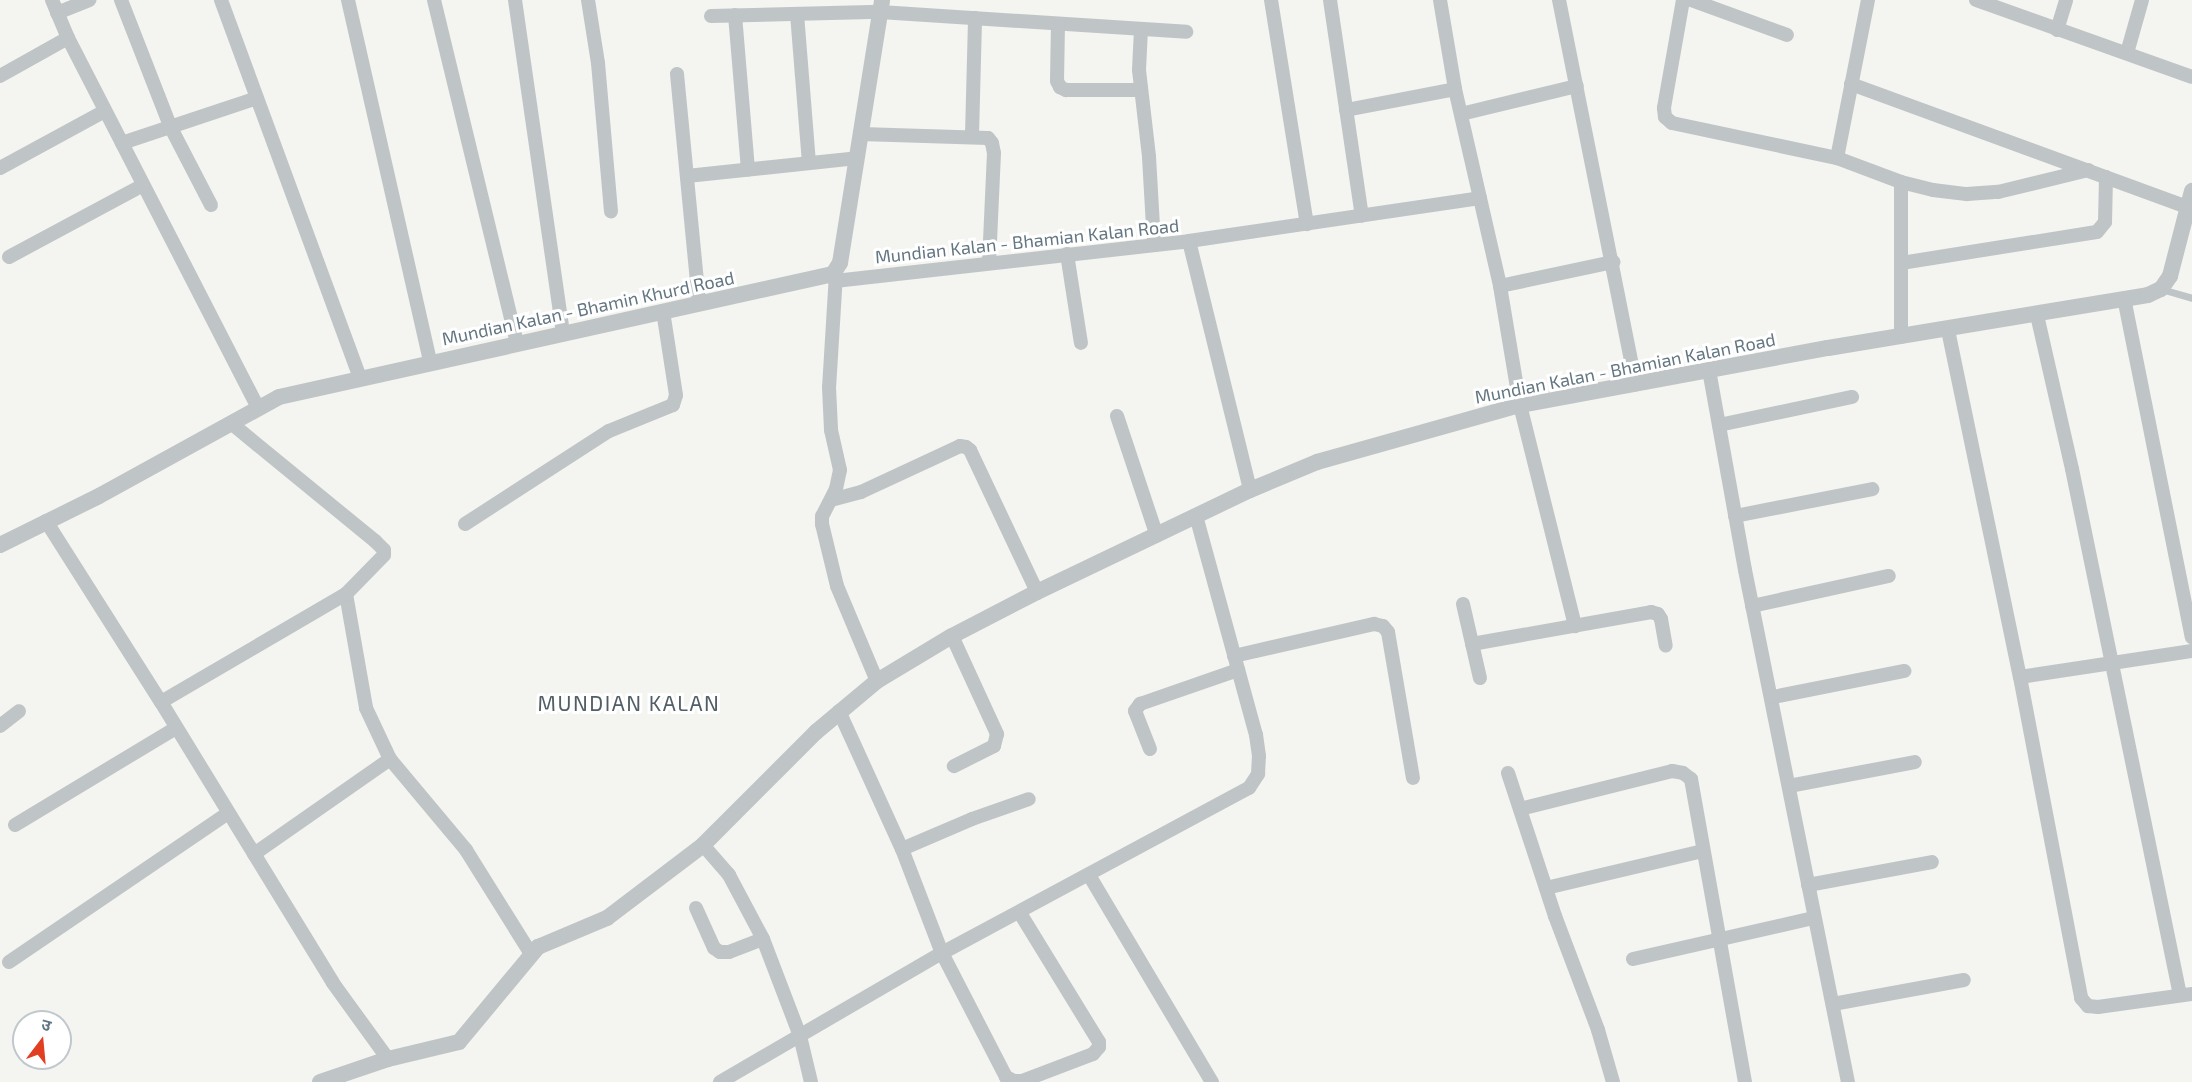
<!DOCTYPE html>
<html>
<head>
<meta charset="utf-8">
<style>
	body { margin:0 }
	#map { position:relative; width:2192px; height:1082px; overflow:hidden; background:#f4f4f0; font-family:"Exo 2","Noto Sans Devanagari",sans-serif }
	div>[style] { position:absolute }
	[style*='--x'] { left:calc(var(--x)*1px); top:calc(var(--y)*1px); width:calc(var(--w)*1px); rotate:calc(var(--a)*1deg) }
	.service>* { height:7px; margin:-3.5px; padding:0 3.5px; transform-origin:3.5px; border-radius:3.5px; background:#bfc4c6 }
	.minor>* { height:14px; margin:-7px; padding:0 7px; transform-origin:7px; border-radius:7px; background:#bfc4c6 }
	.tertiary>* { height:16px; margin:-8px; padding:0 8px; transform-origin:8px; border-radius:8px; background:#bfc4c6 }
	span { translate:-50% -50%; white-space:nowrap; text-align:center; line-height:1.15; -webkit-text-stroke:6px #fff; paint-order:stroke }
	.street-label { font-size:18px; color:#637681 }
	.quarter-label { font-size:21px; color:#515e66; letter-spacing:1.5px }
	.north { position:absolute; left:12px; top:1010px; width:60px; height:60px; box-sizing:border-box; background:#fff; border:2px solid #c1c8cd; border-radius:50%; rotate:16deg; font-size:16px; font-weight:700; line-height:24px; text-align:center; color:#637681 }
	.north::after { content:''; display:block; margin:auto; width:21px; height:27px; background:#e23e22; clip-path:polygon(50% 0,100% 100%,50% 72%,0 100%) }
</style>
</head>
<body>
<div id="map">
	<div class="service">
		<div style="--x:2161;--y:289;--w:32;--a:16"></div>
	</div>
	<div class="minor">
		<div style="--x:52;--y:0;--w:41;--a:67.2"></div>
		<div style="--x:68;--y:38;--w:416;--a:62.8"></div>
		<div style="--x:121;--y:0;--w:135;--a:68.7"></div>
		<div style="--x:170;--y:126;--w:89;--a:62.6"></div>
		<div style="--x:221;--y:0;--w:403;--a:69.8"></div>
		<div style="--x:348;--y:0;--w:371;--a:77.2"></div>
		<div style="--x:434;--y:0;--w:353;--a:76.4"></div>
		<div style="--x:515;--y:0;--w:335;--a:81.8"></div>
		<div style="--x:588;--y:0;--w:64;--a:81"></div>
		<div style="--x:598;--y:63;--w:149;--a:85"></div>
		<div style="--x:1271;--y:0;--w:227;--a:80.9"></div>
		<div style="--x:1330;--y:0;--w:218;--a:81.6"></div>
		<div style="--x:1440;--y:0;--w:90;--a:80.4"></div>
		<div style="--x:1455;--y:89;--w:202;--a:77.1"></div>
		<div style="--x:1500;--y:286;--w:121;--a:80.5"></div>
		<div style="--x:1520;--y:405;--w:228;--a:76"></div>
		<div style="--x:1559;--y:0;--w:392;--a:78.7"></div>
		<div style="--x:1683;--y:0;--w:110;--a:100"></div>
		<div style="--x:1664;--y:108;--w:9;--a:84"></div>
		<div style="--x:1665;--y:117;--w:9;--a:41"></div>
		<div style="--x:1672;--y:123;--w:169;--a:12"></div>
		<div style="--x:1837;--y:158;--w:68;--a:20.6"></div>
		<div style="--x:1901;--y:182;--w:33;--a:14"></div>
		<div style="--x:1933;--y:190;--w:34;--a:7"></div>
		<div style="--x:1967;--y:194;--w:31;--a:-4"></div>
		<div style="--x:1998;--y:192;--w:93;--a:-13.7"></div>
		<div style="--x:1691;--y:0;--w:102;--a:20"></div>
		<div style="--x:1976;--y:0;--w:229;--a:19.6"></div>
		<div style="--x:57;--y:13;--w:35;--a:-22"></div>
		<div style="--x:797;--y:14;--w:149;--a:85.4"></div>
		<div style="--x:735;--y:15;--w:155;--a:85.2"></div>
		<div style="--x:711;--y:16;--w:169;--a:-1.4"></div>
		<div style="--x:880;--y:12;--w:307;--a:3.7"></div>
		<div style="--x:1058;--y:24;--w:57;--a:91"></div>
		<div style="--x:1057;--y:81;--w:7;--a:63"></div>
		<div style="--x:1060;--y:87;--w:7;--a:27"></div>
		<div style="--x:1066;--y:90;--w:75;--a:0"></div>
		<div style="--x:1141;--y:29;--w:41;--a:92.8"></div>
		<div style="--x:1139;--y:70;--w:88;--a:83.4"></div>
		<div style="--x:1149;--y:157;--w:88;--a:86.7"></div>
		<div style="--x:2057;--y:30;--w:31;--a:-73"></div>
		<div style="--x:2127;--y:53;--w:55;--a:-74.2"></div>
		<div style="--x:677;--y:74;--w:230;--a:84.5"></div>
		<div style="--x:0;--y:76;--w:78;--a:-29.2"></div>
		<div style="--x:1851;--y:84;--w:359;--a:20.1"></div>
		<div style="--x:1346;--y:110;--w:111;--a:-10.9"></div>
		<div style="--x:1461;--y:114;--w:119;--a:-13.6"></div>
		<div style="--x:861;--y:134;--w:127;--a:1.8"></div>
		<div style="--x:988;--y:138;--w:6;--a:51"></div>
		<div style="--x:992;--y:143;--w:10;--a:79"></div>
		<div style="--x:994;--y:153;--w:110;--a:92.6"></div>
		<div style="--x:972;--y:135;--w:117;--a:-88.5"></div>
		<div style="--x:122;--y:143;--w:142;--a:-18.4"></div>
		<div style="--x:1837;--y:158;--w:161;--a:-78.9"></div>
		<div style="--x:0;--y:168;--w:119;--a:-28.5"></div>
		<div style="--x:687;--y:176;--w:171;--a:-6"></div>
		<div style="--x:1189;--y:241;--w:294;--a:-8.4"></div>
		<div style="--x:1067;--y:254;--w:90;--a:81.1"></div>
		<div style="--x:9;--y:257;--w:152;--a:-28.2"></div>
		<div style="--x:1901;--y:263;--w:198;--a:-9"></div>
		<div style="--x:2097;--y:232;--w:13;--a:-51"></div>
		<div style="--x:2105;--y:222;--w:45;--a:-88.7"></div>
		<div style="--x:836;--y:274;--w:113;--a:93.5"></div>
		<div style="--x:829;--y:387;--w:43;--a:87.3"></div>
		<div style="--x:831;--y:430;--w:41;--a:77.3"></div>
		<div style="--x:840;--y:470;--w:19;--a:102"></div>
		<div style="--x:836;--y:489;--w:30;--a:117"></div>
		<div style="--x:822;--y:516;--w:8;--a:90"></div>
		<div style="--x:822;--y:524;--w:64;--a:76.4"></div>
		<div style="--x:837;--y:586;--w:103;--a:67.2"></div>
		<div style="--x:835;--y:281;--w:356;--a:-6.4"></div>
		<div style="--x:1189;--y:241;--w:256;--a:76.2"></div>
		<div style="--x:1500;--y:286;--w:116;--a:-12"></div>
		<div style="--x:2124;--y:298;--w:346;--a:78.7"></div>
		<div style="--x:2037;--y:315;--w:158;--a:77.2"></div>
		<div style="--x:2072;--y:469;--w:537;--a:78.4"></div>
		<div style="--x:1948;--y:330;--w:354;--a:78.3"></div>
		<div style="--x:2020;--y:677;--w:327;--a:79.2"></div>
		<div style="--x:2081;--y:998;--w:11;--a:49"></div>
		<div style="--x:2088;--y:1006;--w:10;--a:6"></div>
		<div style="--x:2098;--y:1007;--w:95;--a:-7.9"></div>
		<div style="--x:1901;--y:337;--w:155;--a:-90"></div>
		<div style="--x:1709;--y:370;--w:203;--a:79.8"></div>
		<div style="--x:1745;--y:570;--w:522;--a:78.63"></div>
		<div style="--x:1117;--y:416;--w:126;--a:71.6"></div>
		<div style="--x:1719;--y:425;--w:136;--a:-11.9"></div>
		<div style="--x:831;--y:500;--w:31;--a:-15"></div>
		<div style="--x:861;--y:492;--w:109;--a:-24.9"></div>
		<div style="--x:960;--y:446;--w:6;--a:9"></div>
		<div style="--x:966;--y:447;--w:5;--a:37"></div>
		<div style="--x:970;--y:450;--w:157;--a:64.7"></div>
		<div style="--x:1735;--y:516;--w:140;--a:-11.1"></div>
		<div style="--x:46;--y:521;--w:214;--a:57.6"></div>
		<div style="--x:161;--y:702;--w:329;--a:58.5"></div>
		<div style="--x:333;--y:983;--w:94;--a:54.1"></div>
		<div style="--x:465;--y:524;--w:171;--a:-32.9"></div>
		<div style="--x:609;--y:431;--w:69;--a:-22.1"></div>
		<div style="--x:673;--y:405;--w:10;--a:-73"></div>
		<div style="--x:676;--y:395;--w:85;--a:-98.8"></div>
		<div style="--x:346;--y:594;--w:116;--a:80"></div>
		<div style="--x:366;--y:708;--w:56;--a:64.8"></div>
		<div style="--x:390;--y:759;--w:119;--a:50.1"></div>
		<div style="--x:466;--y:850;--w:123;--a:58"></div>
		<div style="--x:1463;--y:604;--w:76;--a:77.1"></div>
		<div style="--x:1752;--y:606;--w:140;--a:-12.4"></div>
		<div style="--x:952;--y:636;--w:108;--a:65.3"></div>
		<div style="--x:997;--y:734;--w:12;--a:104"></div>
		<div style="--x:994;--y:746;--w:45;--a:153.4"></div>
		<div style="--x:1472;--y:644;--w:182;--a:-10.1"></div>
		<div style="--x:1651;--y:612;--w:7;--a:16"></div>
		<div style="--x:1658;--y:614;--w:6;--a:59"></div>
		<div style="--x:1661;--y:619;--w:27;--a:80"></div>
		<div style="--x:1234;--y:656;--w:144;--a:-12.9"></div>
		<div style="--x:1374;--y:624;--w:9;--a:13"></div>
		<div style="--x:1383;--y:626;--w:8;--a:50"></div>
		<div style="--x:1388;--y:632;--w:148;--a:80.3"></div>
		<div style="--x:2020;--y:677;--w:174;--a:-8.6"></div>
		<div style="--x:1773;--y:697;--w:134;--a:-11.2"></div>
		<div style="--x:161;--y:702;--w:214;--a:-30.3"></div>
		<div style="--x:346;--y:594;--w:54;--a:-45.7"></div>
		<div style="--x:384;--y:555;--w:5;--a:-90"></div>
		<div style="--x:384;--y:550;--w:13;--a:-135"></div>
		<div style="--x:375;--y:541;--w:186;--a:-140.7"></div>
		<div style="--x:839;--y:711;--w:152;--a:65.5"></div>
		<div style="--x:902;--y:849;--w:111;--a:69"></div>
		<div style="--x:942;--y:953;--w:140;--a:62.7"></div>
		<div style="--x:1006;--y:1077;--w:9;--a:27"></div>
		<div style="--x:1014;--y:1081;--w:8;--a:0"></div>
		<div style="--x:1022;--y:1081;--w:76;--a:-20.8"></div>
		<div style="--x:1093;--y:1054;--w:9;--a:-49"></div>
		<div style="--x:1099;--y:1047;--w:5;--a:-90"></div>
		<div style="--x:1099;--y:1042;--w:151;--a:-121.5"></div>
		<div style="--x:0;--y:726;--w:24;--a:-38"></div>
		<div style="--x:1150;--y:749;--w:41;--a:-111.5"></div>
		<div style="--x:1135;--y:711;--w:9;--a:-54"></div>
		<div style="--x:1140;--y:704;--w:104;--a:-19.1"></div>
		<div style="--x:1508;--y:773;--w:151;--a:71.8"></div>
		<div style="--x:1555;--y:916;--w:122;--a:69.3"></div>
		<div style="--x:1598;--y:1030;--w:54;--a:73.9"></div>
		<div style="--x:1789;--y:786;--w:128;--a:-10.8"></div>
		<div style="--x:1520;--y:809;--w:157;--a:-14"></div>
		<div style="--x:1672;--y:771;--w:11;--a:10"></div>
		<div style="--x:1683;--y:773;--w:10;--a:37"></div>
		<div style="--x:1691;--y:779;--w:308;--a:79.9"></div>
		<div style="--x:15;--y:825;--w:188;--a:-31.1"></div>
		<div style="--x:703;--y:845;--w:40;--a:49"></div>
		<div style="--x:729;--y:875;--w:72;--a:62"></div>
		<div style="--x:763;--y:939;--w:104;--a:69.1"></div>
		<div style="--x:800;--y:1036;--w:47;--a:76.6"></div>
		<div style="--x:902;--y:849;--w:76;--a:-23.2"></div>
		<div style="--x:972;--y:819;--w:60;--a:-19.3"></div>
		<div style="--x:254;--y:854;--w:166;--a:-34.9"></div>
		<div style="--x:1089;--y:875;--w:241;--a:59.3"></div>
		<div style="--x:1808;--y:885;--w:126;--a:-10.5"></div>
		<div style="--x:1546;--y:888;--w:160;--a:-13.3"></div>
		<div style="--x:696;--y:908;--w:44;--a:65.8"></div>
		<div style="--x:714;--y:948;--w:7;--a:34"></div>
		<div style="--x:720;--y:952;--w:9;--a:0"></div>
		<div style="--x:729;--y:952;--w:36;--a:-21"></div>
		<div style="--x:1633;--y:959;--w:186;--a:-12.8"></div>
		<div style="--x:9;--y:962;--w:265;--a:-34.2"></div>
		<div style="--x:1833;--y:1004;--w:133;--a:-10.4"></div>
		<div style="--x:720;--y:1082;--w:257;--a:-30.2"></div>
		<div style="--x:942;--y:953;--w:349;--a:-28.3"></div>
		<div style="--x:1249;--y:788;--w:17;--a:-57"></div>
		<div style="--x:1258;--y:774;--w:18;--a:-87"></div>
		<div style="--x:1259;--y:756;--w:21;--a:-98"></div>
		<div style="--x:1256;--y:735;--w:227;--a:-105.3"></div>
	</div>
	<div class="tertiary">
		<div style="--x:0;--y:545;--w:110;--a:-26.3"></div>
		<div style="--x:99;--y:496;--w:205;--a:-28.8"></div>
		<div style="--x:279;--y:397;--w:567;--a:-12.52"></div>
		<div style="--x:833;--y:274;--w:13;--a:-58"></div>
		<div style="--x:840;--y:263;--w:266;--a:-80.9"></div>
		<div style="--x:320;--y:1082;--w:72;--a:-18.7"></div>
		<div style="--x:388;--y:1059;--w:73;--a:-13.5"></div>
		<div style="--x:459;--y:1042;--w:124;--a:-50.3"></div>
		<div style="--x:538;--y:947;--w:75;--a:-22.8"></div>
		<div style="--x:607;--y:918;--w:121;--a:-37.2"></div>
		<div style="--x:703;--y:845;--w:160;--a:-45"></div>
		<div style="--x:816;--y:732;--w:80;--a:-39.9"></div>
		<div style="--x:877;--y:681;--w:87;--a:-31"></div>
		<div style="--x:952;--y:636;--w:96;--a:-27.4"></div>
		<div style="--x:1037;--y:592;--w:236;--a:-25.6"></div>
		<div style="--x:1250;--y:490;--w:73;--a:-22.7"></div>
		<div style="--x:1317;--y:462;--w:211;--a:-15.7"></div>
		<div style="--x:1520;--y:405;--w:313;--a:-10.5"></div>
		<div style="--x:1828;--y:348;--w:324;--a:-9.4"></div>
		<div style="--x:2148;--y:295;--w:14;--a:-25"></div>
		<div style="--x:2161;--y:289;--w:16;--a:-55"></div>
		<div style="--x:2170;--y:276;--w:88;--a:-75.5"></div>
	</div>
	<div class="street-label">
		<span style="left:1027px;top:241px;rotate:-6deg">Mundian Kalan - Bhamian Kalan Road</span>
		<span style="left:588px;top:308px;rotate:-12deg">Mundian Kalan - Bhamin Khurd Road</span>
		<span style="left:1625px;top:368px;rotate:-11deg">Mundian Kalan - Bhamian Kalan Road</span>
	</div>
	<div class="quarter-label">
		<span style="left:629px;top:703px">MUNDIAN KALAN</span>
	</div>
	<div class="north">उ</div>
</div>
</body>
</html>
